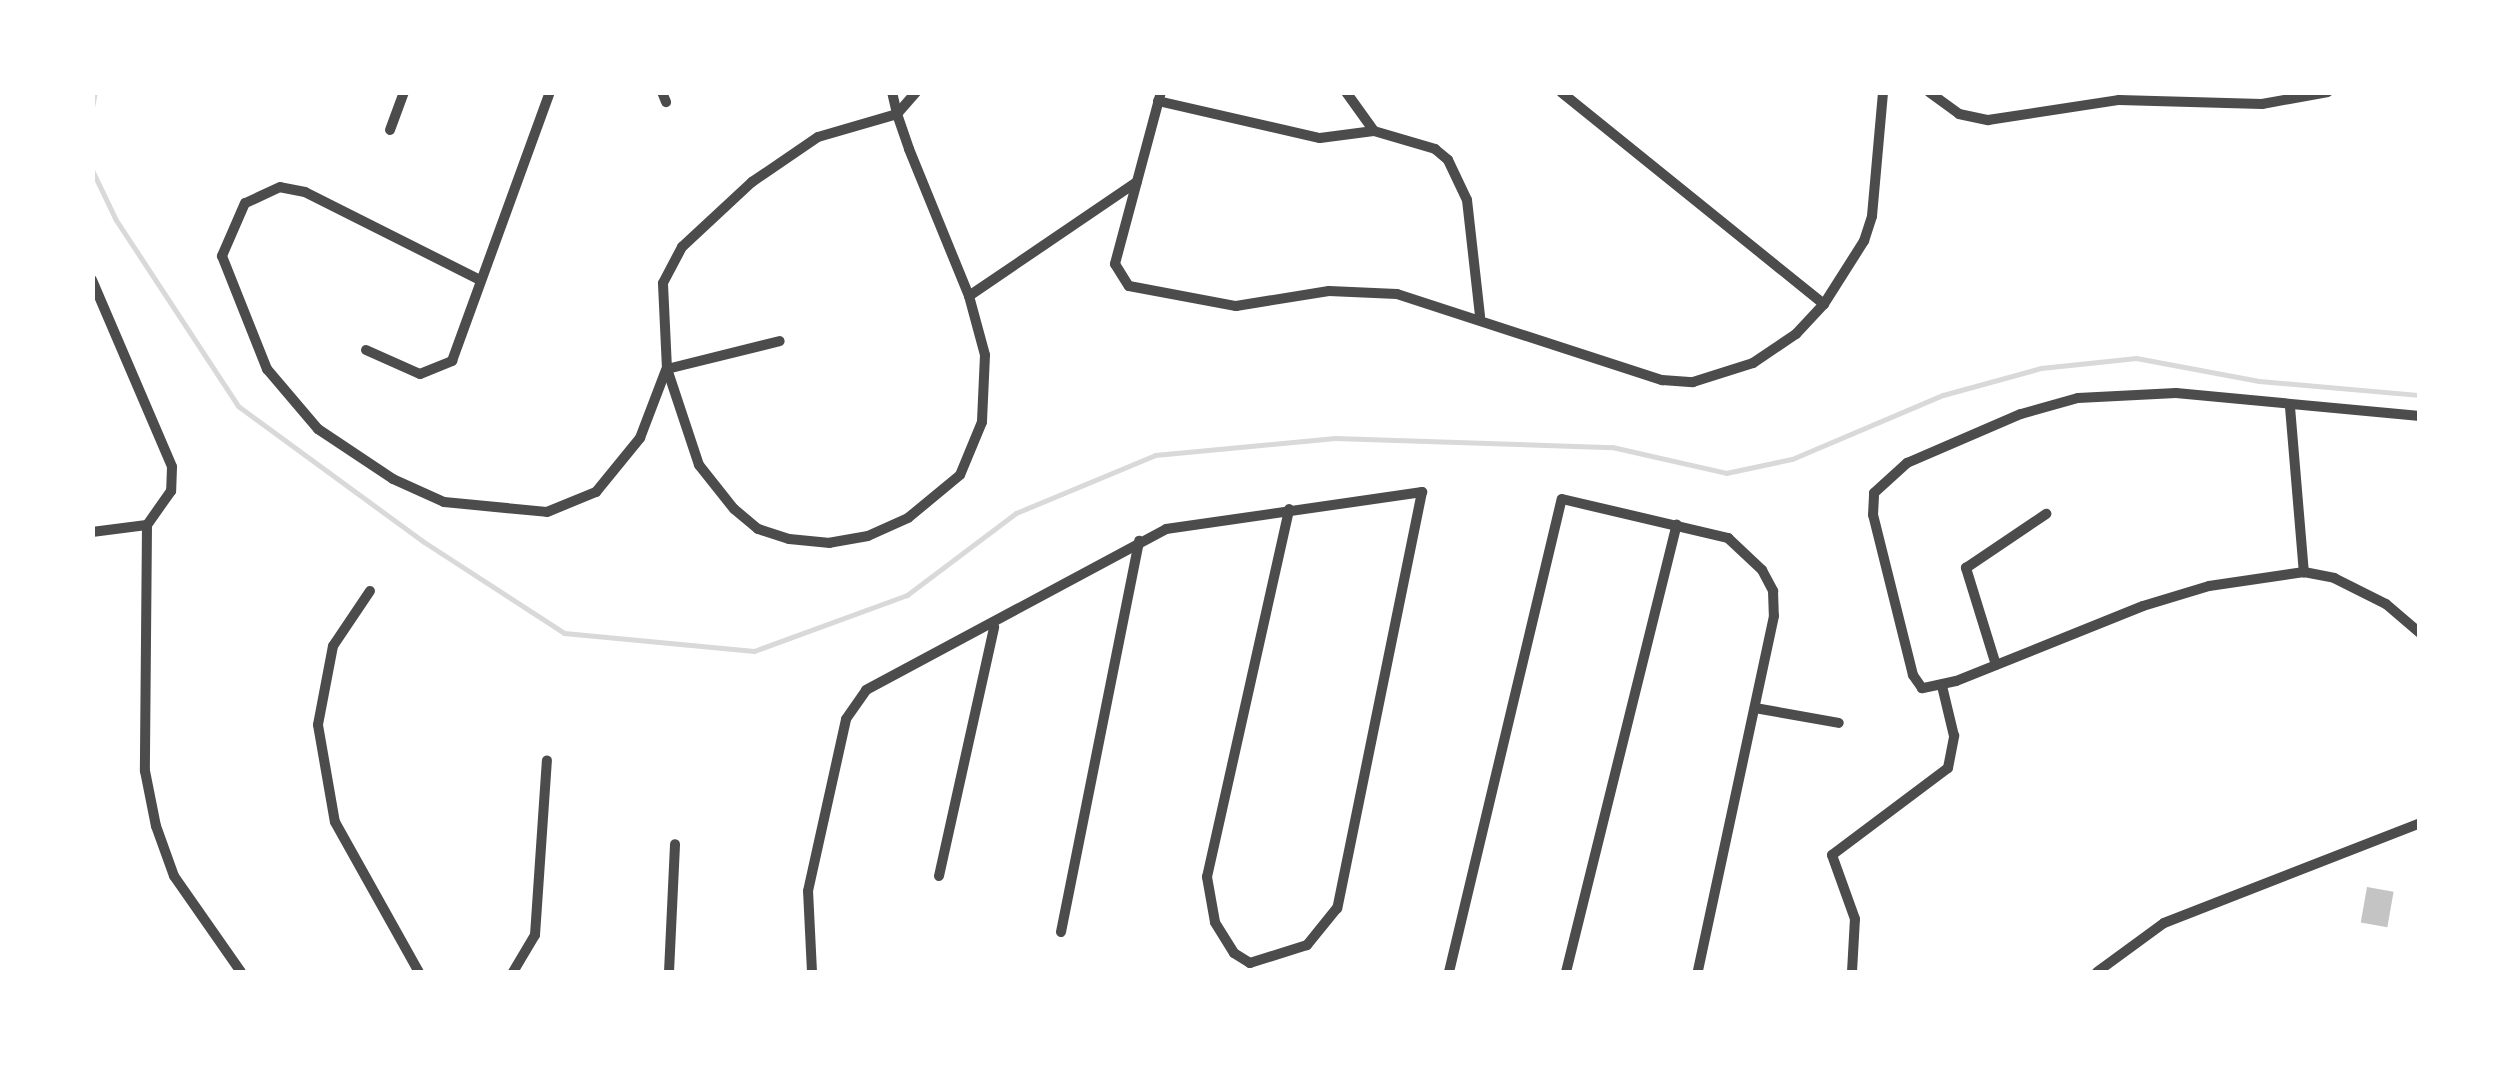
<!DOCTYPE html>
<html>
<head>
<meta charset="utf-8">
<style>
	body { margin:0 }
	#map { position:relative; width:2512px; height:1065px; overflow:hidden; background:#fff; font-family:"Work Sans",sans-serif }
	div>[style] { position:absolute }
	[style*='--x'] { left:calc(var(--x)*1px); top:calc(var(--y)*1px); width:calc(var(--w)*1px); rotate:calc(var(--a)*1deg) }
	.stream>* { height:5px; margin:-2.5px; padding:0 2.5px; transform-origin:2.5px; border-radius:2.5px; background:#d9d9d9 }
	.building>* { inset:0; background:#c4c4c4; transform-origin:0 0 }
	.minor>* { height:10px; margin:-5px; padding:0 5px; transform-origin:5px; border-radius:5px; background:#4c4c4c }
	span { translate:-50% -50%; white-space:nowrap; text-align:center; line-height:1.15; -webkit-text-stroke:8px #fff; paint-order:stroke }
	.frame { position:absolute; inset:0; border:95px solid #fff; pointer-events:none }
</style>
</head>
<body>
<div id="map">
	<div class="stream">
		<div style="--x:92;--y:107;--w:15;--a:-79"></div>
		<div style="--x:92;--y:170;--w:55;--a:64.4"></div>
		<div style="--x:116;--y:220;--w:222;--a:56.7"></div>
		<div style="--x:238;--y:406;--w:230;--a:36.2"></div>
		<div style="--x:424;--y:542;--w:167;--a:33"></div>
		<div style="--x:564;--y:633;--w:191;--a:5.4"></div>
		<div style="--x:754;--y:651;--w:163;--a:-20.1"></div>
		<div style="--x:907;--y:595;--w:136;--a:-37"></div>
		<div style="--x:1016;--y:513;--w:151;--a:-22.6"></div>
		<div style="--x:1155;--y:455;--w:181;--a:-5.4"></div>
		<div style="--x:1335;--y:438;--w:277;--a:1.9"></div>
		<div style="--x:1612;--y:447;--w:117;--a:12.8"></div>
		<div style="--x:1726;--y:473;--w:67;--a:-12"></div>
		<div style="--x:1792;--y:459;--w:164;--a:-23"></div>
		<div style="--x:1943;--y:395;--w:102;--a:-15.4"></div>
		<div style="--x:2041;--y:368;--w:96;--a:-6"></div>
		<div style="--x:2136;--y:358;--w:125;--a:10.6"></div>
		<div style="--x:2259;--y:381;--w:162;--a:5"></div>
	</div>
	<div class="building">
		<div style="left:2367px;top:887px;width:27px;height:36px;rotate:10deg"></div>
	</div>
	<div class="minor">
		<div style="--x:662;--y:92;--w:11;--a:68"></div>
		<div style="--x:892;--y:92;--w:23;--a:77"></div>
		<div style="--x:897;--y:114;--w:37;--a:71"></div>
		<div style="--x:909;--y:149;--w:159;--a:67.8"></div>
		<div style="--x:969;--y:296;--w:61;--a:74.8"></div>
		<div style="--x:985;--y:355;--w:67;--a:92.6"></div>
		<div style="--x:982;--y:422;--w:57;--a:112.5"></div>
		<div style="--x:960;--y:475;--w:67;--a:140.4"></div>
		<div style="--x:908;--y:518;--w:44;--a:155.8"></div>
		<div style="--x:868;--y:536;--w:39;--a:170"></div>
		<div style="--x:830;--y:543;--w:41;--a:-174.4"></div>
		<div style="--x:789;--y:539;--w:33;--a:-162"></div>
		<div style="--x:758;--y:529;--w:31;--a:-140"></div>
		<div style="--x:734;--y:509;--w:56;--a:-128.5"></div>
		<div style="--x:699;--y:465;--w:101;--a:-108.4"></div>
		<div style="--x:667;--y:369;--w:86;--a:-92.7"></div>
		<div style="--x:663;--y:283;--w:41;--a:-62.2"></div>
		<div style="--x:682;--y:247;--w:96;--a:-42.9"></div>
		<div style="--x:752;--y:182;--w:80;--a:-34.3"></div>
		<div style="--x:818;--y:137;--w:82;--a:-16.2"></div>
		<div style="--x:897;--y:114;--w:29;--a:-49"></div>
		<div style="--x:1161;--y:92;--w:178;--a:105"></div>
		<div style="--x:1115;--y:264;--w:26;--a:58"></div>
		<div style="--x:1129;--y:286;--w:109;--a:10.6"></div>
		<div style="--x:1236;--y:306;--w:94;--a:-9.2"></div>
		<div style="--x:1329;--y:291;--w:68;--a:2.5"></div>
		<div style="--x:1397;--y:294;--w:279;--a:18"></div>
		<div style="--x:1662;--y:380;--w:31;--a:4"></div>
		<div style="--x:1693;--y:382;--w:63;--a:-17.6"></div>
		<div style="--x:1753;--y:363;--w:52;--a:-34"></div>
		<div style="--x:1796;--y:334;--w:41;--a:-47"></div>
		<div style="--x:1824;--y:304;--w:75;--a:-57.6"></div>
		<div style="--x:1864;--y:241;--w:26;--a:-72"></div>
		<div style="--x:1872;--y:216;--w:124;--a:-84.9"></div>
		<div style="--x:1346;--y:92;--w:48;--a:54.3"></div>
		<div style="--x:1561;--y:92;--w:338;--a:38.9"></div>
		<div style="--x:1929;--y:92;--w:37;--a:36"></div>
		<div style="--x:1959;--y:114;--w:30;--a:12"></div>
		<div style="--x:1988;--y:120;--w:133;--a:-8.7"></div>
		<div style="--x:2119;--y:100;--w:143;--a:1.6"></div>
		<div style="--x:2262;--y:104;--w:67;--a:-10.3"></div>
		<div style="--x:1158;--y:101;--w:166;--a:12.9"></div>
		<div style="--x:1320;--y:138;--w:54;--a:-7.4"></div>
		<div style="--x:1374;--y:131;--w:64;--a:16.4"></div>
		<div style="--x:1435;--y:149;--w:17;--a:40"></div>
		<div style="--x:1448;--y:160;--w:44;--a:64.6"></div>
		<div style="--x:1467;--y:200;--w:117;--a:83.6"></div>
		<div style="--x:390;--y:130;--w:40;--a:-69.8"></div>
		<div style="--x:92;--y:280;--w:203;--a:66.8"></div>
		<div style="--x:172;--y:467;--w:24;--a:92"></div>
		<div style="--x:171;--y:491;--w:42;--a:125.2"></div>
		<div style="--x:480;--y:280;--w:196;--a:-153.3"></div>
		<div style="--x:305;--y:192;--w:25;--a:-169"></div>
		<div style="--x:280;--y:187;--w:38;--a:155"></div>
		<div style="--x:245;--y:203;--w:58;--a:113.5"></div>
		<div style="--x:222;--y:256;--w:122;--a:68.3"></div>
		<div style="--x:267;--y:369;--w:79;--a:49.6"></div>
		<div style="--x:318;--y:429;--w:90;--a:33.7"></div>
		<div style="--x:393;--y:479;--w:56;--a:24.3"></div>
		<div style="--x:444;--y:502;--w:103;--a:5.5"></div>
		<div style="--x:547;--y:512;--w:53;--a:-22.2"></div>
		<div style="--x:596;--y:492;--w:70;--a:-50.8"></div>
		<div style="--x:640;--y:438;--w:73;--a:-69.1"></div>
		<div style="--x:969;--y:296;--w:203;--a:-34.2"></div>
		<div style="--x:366;--y:350;--w:59;--a:24"></div>
		<div style="--x:420;--y:374;--w:35;--a:-22"></div>
		<div style="--x:452;--y:361;--w:286;--a:-70"></div>
		<div style="--x:667;--y:369;--w:116;--a:-13.9"></div>
		<div style="--x:2290;--y:407;--w:166;--a:85.2"></div>
		<div style="--x:2304;--y:572;--w:31;--a:11"></div>
		<div style="--x:2334;--y:578;--w:58;--a:26.6"></div>
		<div style="--x:2386;--y:604;--w:45;--a:40.5"></div>
		<div style="--x:147;--y:525;--w:246;--a:90.5"></div>
		<div style="--x:145;--y:771;--w:56;--a:78.7"></div>
		<div style="--x:156;--y:826;--w:53;--a:70.2"></div>
		<div style="--x:174;--y:876;--w:117;--a:55.1"></div>
		<div style="--x:92;--y:532;--w:55;--a:-7.3"></div>
		<div style="--x:2304;--y:572;--w:96;--a:171.6"></div>
		<div style="--x:2209;--y:586;--w:69;--a:163.1"></div>
		<div style="--x:2143;--y:606;--w:201;--a:158.1"></div>
		<div style="--x:1956;--y:681;--w:35;--a:168"></div>
		<div style="--x:1922;--y:688;--w:16;--a:-125"></div>
		<div style="--x:1913;--y:675;--w:165;--a:-104"></div>
		<div style="--x:1873;--y:515;--w:22;--a:-87"></div>
		<div style="--x:1874;--y:493;--w:45;--a:-42.3"></div>
		<div style="--x:1907;--y:463;--w:124;--a:-23.3"></div>
		<div style="--x:2021;--y:414;--w:59;--a:-15.7"></div>
		<div style="--x:2078;--y:398;--w:98;--a:-2.9"></div>
		<div style="--x:2176;--y:393;--w:245;--a:5.4"></div>
		<div style="--x:370;--y:591;--w:66;--a:123.9"></div>
		<div style="--x:333;--y:646;--w:80;--a:100.8"></div>
		<div style="--x:318;--y:725;--w:98;--a:80.1"></div>
		<div style="--x:335;--y:822;--w:172;--a:60.8"></div>
		<div style="--x:1996;--y:665;--w:102;--a:-107.2"></div>
		<div style="--x:1966;--y:568;--w:97;--a:-34"></div>
		<div style="--x:1755;--y:708;--w:85;--a:10.1"></div>
		<div style="--x:939;--y:876;--w:255;--a:-77.5"></div>
		<div style="--x:1061;--y:932;--w:399;--a:-78.7"></div>
		<div style="--x:1250;--y:963;--w:19;--a:-148"></div>
		<div style="--x:1234;--y:953;--w:36;--a:-122"></div>
		<div style="--x:1215;--y:922;--w:46;--a:-100.1"></div>
		<div style="--x:1207;--y:877;--w:377;--a:-77.4"></div>
		<div style="--x:513;--y:972;--w:43;--a:-59.3"></div>
		<div style="--x:535;--y:935;--w:175;--a:-86.1"></div>
		<div style="--x:669;--y:972;--w:128;--a:-87.3"></div>
		<div style="--x:812;--y:972;--w:81;--a:-92.8"></div>
		<div style="--x:808;--y:891;--w:176;--a:-77.5"></div>
		<div style="--x:846;--y:719;--w:35;--a:-55"></div>
		<div style="--x:866;--y:690;--w:340;--a:-28.2"></div>
		<div style="--x:1166;--y:529;--w:259;--a:-8.2"></div>
		<div style="--x:1422;--y:492;--w:425;--a:101.5"></div>
		<div style="--x:1337;--y:908;--w:48;--a:129"></div>
		<div style="--x:1307;--y:945;--w:60;--a:162.5"></div>
		<div style="--x:1449;--y:972;--w:486;--a:-76.6"></div>
		<div style="--x:1562;--y:499;--w:171;--a:13.2"></div>
		<div style="--x:1728;--y:538;--w:47;--a:43.3"></div>
		<div style="--x:1762;--y:570;--w:24;--a:62"></div>
		<div style="--x:1773;--y:591;--w:25;--a:88"></div>
		<div style="--x:1774;--y:616;--w:364;--a:102.1"></div>
		<div style="--x:1566;--y:972;--w:461;--a:-76.1"></div>
		<div style="--x:1852;--y:972;--w:53;--a:-86.8"></div>
		<div style="--x:1855;--y:919;--w:68;--a:-109.8"></div>
		<div style="--x:1832;--y:855;--w:145;--a:-36.9"></div>
		<div style="--x:1948;--y:768;--w:33;--a:-79"></div>
		<div style="--x:1954;--y:736;--w:51;--a:-103.5"></div>
		<div style="--x:2097;--y:972;--w:83;--a:-36.2"></div>
		<div style="--x:2164;--y:923;--w:275;--a:-21.3"></div>
	</div>
	<div class="frame"></div>
</div>
</body>
</html>
